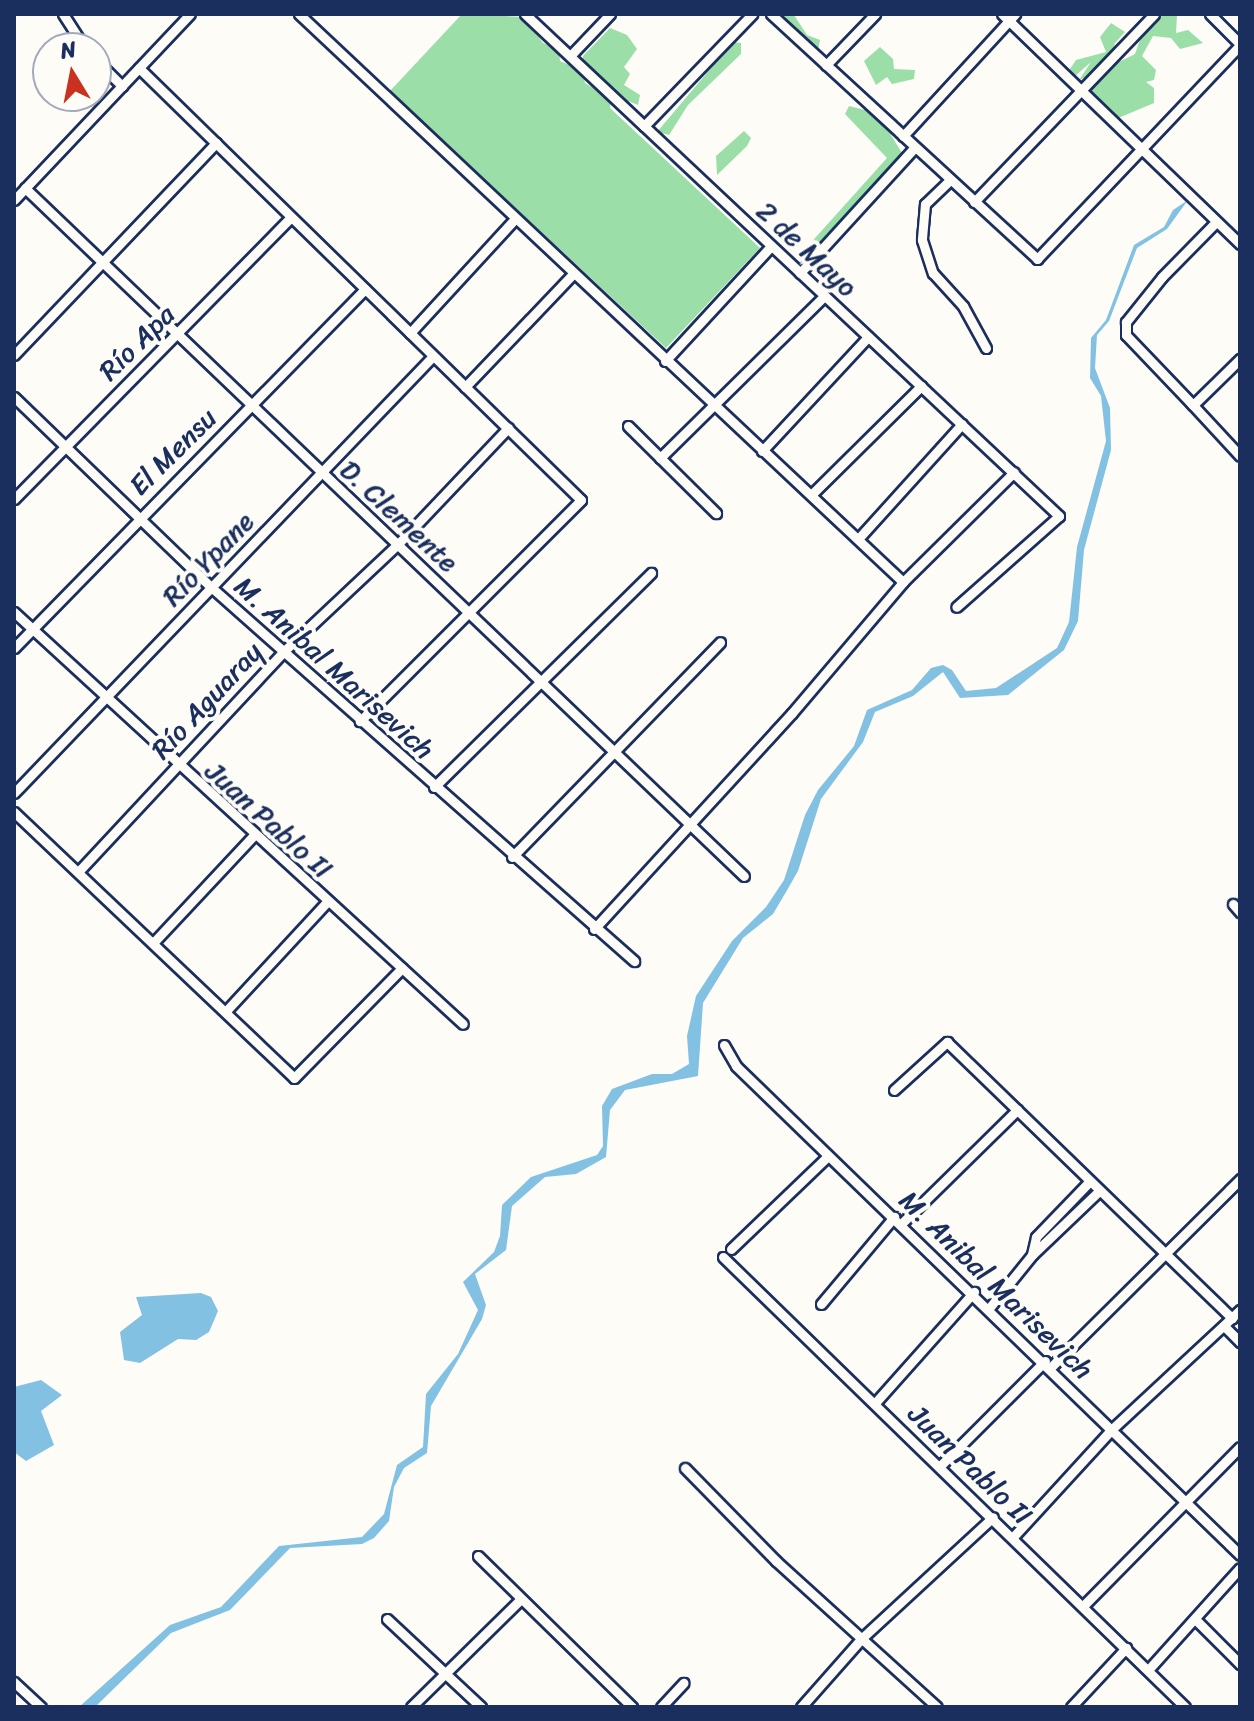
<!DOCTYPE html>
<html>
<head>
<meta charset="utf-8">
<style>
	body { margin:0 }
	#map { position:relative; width:1254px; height:1721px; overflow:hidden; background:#fdfcf7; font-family:Sriracha,sans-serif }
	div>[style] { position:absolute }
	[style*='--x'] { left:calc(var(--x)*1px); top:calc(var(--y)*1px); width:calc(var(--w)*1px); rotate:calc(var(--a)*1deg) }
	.green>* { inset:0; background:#9cdea8 }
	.water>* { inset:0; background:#83c1e3 }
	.roads { filter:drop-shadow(2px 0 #1b2f5e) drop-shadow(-2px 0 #1b2f5e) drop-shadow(0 2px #1b2f5e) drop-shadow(0 -2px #1b2f5e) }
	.street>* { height:9px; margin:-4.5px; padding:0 4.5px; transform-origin:4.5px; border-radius:4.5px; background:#fdfcf7 }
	span { translate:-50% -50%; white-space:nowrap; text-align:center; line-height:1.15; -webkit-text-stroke:8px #fdfcf7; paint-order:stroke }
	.street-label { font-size:28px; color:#1b2f5e }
	.frame { position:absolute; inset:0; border:16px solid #1b2f5e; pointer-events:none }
	.north { position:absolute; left:32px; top:32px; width:80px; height:80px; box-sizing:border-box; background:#fdfcf7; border:2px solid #a3aaba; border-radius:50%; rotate:350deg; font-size:22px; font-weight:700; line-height:32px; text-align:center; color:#1b2f5e }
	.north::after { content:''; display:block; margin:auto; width:28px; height:36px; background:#c8321e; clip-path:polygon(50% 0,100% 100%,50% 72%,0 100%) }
</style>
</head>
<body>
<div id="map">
	<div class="green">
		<div style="clip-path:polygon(462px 14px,524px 17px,543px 43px,559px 49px,560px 61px,582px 70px,585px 83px,611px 98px,610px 108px,760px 248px,666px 348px,390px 91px)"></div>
		<div style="clip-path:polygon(1164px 14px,1177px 15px,1176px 33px,1188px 30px,1203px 43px,1180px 49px,1171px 38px,1153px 36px,1142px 56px,1156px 70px,1154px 80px,1146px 82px,1154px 88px,1154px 103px,1116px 119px,1090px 93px,1095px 73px,1079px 80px,1091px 62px,1074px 77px,1068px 72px,1076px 60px,1106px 52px,1100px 37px,1111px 23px,1125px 32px,1115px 43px,1109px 67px,1135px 54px,1142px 34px)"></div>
		<div style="clip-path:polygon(794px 15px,807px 35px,820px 40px,818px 51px,777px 16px)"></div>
		<div style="clip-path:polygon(610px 28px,627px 35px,637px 49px,624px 67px,630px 74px,624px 85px,640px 95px,638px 105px,621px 98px,583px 62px,583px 56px)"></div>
		<div style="clip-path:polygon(733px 42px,741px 43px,741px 54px,688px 105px,669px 135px,657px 132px)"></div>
		<div style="clip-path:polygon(880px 47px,893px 59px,894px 69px,915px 70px,914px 79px,892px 84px,887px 77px,876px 85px,864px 61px)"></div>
		<div style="clip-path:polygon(849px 106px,865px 110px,888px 130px,902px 153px,821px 244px,807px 247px,887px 158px,845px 114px)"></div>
		<div style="clip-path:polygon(744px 131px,751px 138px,747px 146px,717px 175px,716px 156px)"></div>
	</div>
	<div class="water">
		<div style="clip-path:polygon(1188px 200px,1167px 229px,1137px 248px,1109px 321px,1097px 335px,1095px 368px,1110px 408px,1111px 450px,1084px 550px,1078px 621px,1064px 650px,1008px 695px,960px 698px,943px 672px,913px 696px,875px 712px,863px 742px,821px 799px,798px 871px,786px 892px,773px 914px,743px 938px,703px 1003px,698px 1076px,625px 1090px,610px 1110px,606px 1157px,576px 1174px,545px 1177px,512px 1206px,506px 1250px,475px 1274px,486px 1305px,482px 1319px,431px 1406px,427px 1453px,404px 1468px,394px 1487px,389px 1521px,374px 1538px,362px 1544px,290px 1548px,230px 1610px,171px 1633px,95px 1707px,79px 1707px,170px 1625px,221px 1607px,279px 1546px,362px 1537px,384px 1514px,397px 1465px,423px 1447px,426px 1394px,458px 1354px,478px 1310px,463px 1282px,494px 1252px,500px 1236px,502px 1205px,531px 1177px,597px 1155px,603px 1146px,602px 1106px,612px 1089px,652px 1074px,672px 1074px,689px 1064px,687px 1036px,696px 996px,732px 941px,766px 907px,784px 880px,805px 815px,818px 790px,854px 746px,867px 710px,912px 690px,931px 668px,943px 665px,952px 670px,966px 691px,996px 688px,1057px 648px,1069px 622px,1077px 547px,1106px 441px,1101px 396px,1090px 378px,1091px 338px,1106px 320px,1134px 245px,1164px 227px,1173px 210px)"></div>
		<div style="clip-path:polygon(201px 1293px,211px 1297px,218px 1311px,209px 1332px,196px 1340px,178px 1339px,140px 1363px,124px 1360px,120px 1332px,142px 1315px,136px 1297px)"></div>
		<div style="clip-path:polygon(41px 1380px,62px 1395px,41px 1411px,54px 1445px,26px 1461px,14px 1452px,14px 1387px)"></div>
	</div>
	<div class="roads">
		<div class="street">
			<div style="--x:63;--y:14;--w:40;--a:57.1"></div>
			<div style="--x:299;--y:14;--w:829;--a:43.24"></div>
			<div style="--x:525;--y:14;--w:733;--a:43.23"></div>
			<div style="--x:1059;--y:516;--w:137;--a:138.5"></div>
			<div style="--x:771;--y:14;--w:362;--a:42.6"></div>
			<div style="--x:1037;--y:259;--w:295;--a:-46.5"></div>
			<div style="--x:1002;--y:14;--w:331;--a:44"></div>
			<div style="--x:1210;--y:14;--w:42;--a:45"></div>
			<div style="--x:570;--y:56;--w:58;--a:-46.4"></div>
			<div style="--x:96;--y:60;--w:37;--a:45"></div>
			<div style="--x:826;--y:65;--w:71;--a:-46.1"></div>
			<div style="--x:139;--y:68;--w:618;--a:44.34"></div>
			<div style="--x:581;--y:500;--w:313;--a:135"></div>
			<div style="--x:644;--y:126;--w:156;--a:-46"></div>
			<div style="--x:903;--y:136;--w:166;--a:-47.4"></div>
			<div style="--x:950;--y:180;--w:35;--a:136"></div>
			<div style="--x:925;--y:204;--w:36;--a:95"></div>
			<div style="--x:922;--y:240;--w:35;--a:72"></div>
			<div style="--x:933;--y:273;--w:45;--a:47.7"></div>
			<div style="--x:963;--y:306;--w:48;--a:61.3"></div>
			<div style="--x:25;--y:188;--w:995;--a:43.74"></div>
			<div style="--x:14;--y:200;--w:256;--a:-46.6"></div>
			<div style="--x:974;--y:202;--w:260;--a:-46.2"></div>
			<div style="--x:1216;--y:222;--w:77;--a:134.5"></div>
			<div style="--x:1162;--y:277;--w:58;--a:128.7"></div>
			<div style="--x:1126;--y:322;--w:13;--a:90"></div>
			<div style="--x:1126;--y:335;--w:97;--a:46.3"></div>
			<div style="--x:1193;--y:405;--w:66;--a:-44.4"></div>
			<div style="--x:800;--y:273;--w:169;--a:-47.6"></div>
			<div style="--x:410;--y:333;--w:155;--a:-47.4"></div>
			<div style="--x:14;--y:355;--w:293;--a:-46.4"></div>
			<div style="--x:665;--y:361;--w:156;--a:-47.3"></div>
			<div style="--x:465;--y:387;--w:156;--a:-46.3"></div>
			<div style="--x:14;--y:397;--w:274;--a:44"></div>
			<div style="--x:211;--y:587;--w:565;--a:41.48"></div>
			<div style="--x:1191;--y:403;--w:72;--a:47.2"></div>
			<div style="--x:628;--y:426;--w:124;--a:44.7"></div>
			<div style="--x:762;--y:451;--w:156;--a:-47.1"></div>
			<div style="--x:660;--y:458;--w:231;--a:-44.6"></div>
			<div style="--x:811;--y:495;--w:155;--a:-44.7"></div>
			<div style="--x:14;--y:499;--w:395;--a:-45.5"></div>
			<div style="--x:858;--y:539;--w:155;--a:-47.9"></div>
			<div style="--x:14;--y:612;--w:609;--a:42.54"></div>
			<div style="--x:14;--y:648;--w:502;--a:-45.65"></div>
			<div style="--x:434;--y:787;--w:305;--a:-44.6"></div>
			<div style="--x:14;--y:793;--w:605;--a:-46.2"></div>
			<div style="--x:14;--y:812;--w:386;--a:43.5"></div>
			<div style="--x:294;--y:1078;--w:154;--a:-45.5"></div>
			<div style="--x:512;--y:857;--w:299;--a:-45.9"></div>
			<div style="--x:78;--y:872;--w:301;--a:-47"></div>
			<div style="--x:283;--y:652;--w:158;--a:-43.2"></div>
			<div style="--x:398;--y:544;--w:160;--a:-46.5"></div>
			<div style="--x:1233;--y:904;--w:11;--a:49"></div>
			<div style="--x:594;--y:929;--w:293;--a:-47.5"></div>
			<div style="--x:792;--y:713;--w:172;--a:-49.7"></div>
			<div style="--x:903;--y:582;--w:156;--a:-44.7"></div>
			<div style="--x:153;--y:943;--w:146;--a:-46.9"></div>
			<div style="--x:226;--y:1011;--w:149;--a:-47.2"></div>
			<div style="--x:724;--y:1045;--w:24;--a:60"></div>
			<div style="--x:736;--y:1066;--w:702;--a:44.13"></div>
			<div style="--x:894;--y:1090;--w:72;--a:-42.2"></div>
			<div style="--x:947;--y:1042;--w:397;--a:44.1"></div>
			<div style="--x:1090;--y:1181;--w:78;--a:134"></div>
			<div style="--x:1036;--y:1237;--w:18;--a:103"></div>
			<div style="--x:1032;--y:1255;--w:93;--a:-43.7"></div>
			<div style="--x:901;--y:1224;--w:163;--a:-44.5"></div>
			<div style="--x:731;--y:1249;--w:134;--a:-43.8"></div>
			<div style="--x:723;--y:1257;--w:645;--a:44.25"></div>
			<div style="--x:821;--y:1304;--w:114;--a:-50"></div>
			<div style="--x:990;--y:1307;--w:67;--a:-51.1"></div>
			<div style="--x:1224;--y:1326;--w:23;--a:45"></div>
			<div style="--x:1051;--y:1367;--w:267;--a:-44.8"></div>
			<div style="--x:875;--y:1403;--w:149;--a:-48.3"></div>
			<div style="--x:941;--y:1465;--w:147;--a:-45"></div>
			<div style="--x:685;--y:1468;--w:130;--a:45.6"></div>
			<div style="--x:776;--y:1561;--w:217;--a:42.2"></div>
			<div style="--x:1013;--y:1537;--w:147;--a:-47.5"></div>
			<div style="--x:1112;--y:1429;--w:175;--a:-42.9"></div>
			<div style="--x:478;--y:1556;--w:216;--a:44.4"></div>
			<div style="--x:1083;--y:1606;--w:223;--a:-45.4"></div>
			<div style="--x:387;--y:1619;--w:129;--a:43.1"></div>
			<div style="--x:1195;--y:1619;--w:64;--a:45"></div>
			<div style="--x:1148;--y:1670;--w:137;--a:-48"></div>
			<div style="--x:14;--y:1682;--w:37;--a:43"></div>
			<div style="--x:411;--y:1707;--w:154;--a:-44.5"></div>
			<div style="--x:661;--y:1707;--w:33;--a:-47"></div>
			<div style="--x:801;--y:1707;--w:92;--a:-48.5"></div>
			<div style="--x:862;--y:1638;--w:178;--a:-42.7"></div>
			<div style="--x:1071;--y:1707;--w:81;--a:-47"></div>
		</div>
	</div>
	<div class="street-label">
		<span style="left:807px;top:249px;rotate:43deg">2 de Mayo</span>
		<span style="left:137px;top:343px;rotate:-45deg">Río Apa</span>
		<span style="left:173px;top:452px;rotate:-45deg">El Mensu</span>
		<span style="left:399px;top:516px;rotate:43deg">D. Clemente</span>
		<span style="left:208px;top:559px;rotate:-46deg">Río Ypane</span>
		<span style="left:334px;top:668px;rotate:42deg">M. Anibal Marisevich</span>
		<span style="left:207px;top:701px;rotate:-47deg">Río Aguaray</span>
		<span style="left:269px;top:820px;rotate:42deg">Juan Pablo II</span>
		<span style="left:996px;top:1285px;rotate:44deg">M. Anibal Marisevich</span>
		<span style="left:970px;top:1465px;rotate:44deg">Juan Pablo II</span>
	</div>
	<div class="frame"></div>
	<div class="north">N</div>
</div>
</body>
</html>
